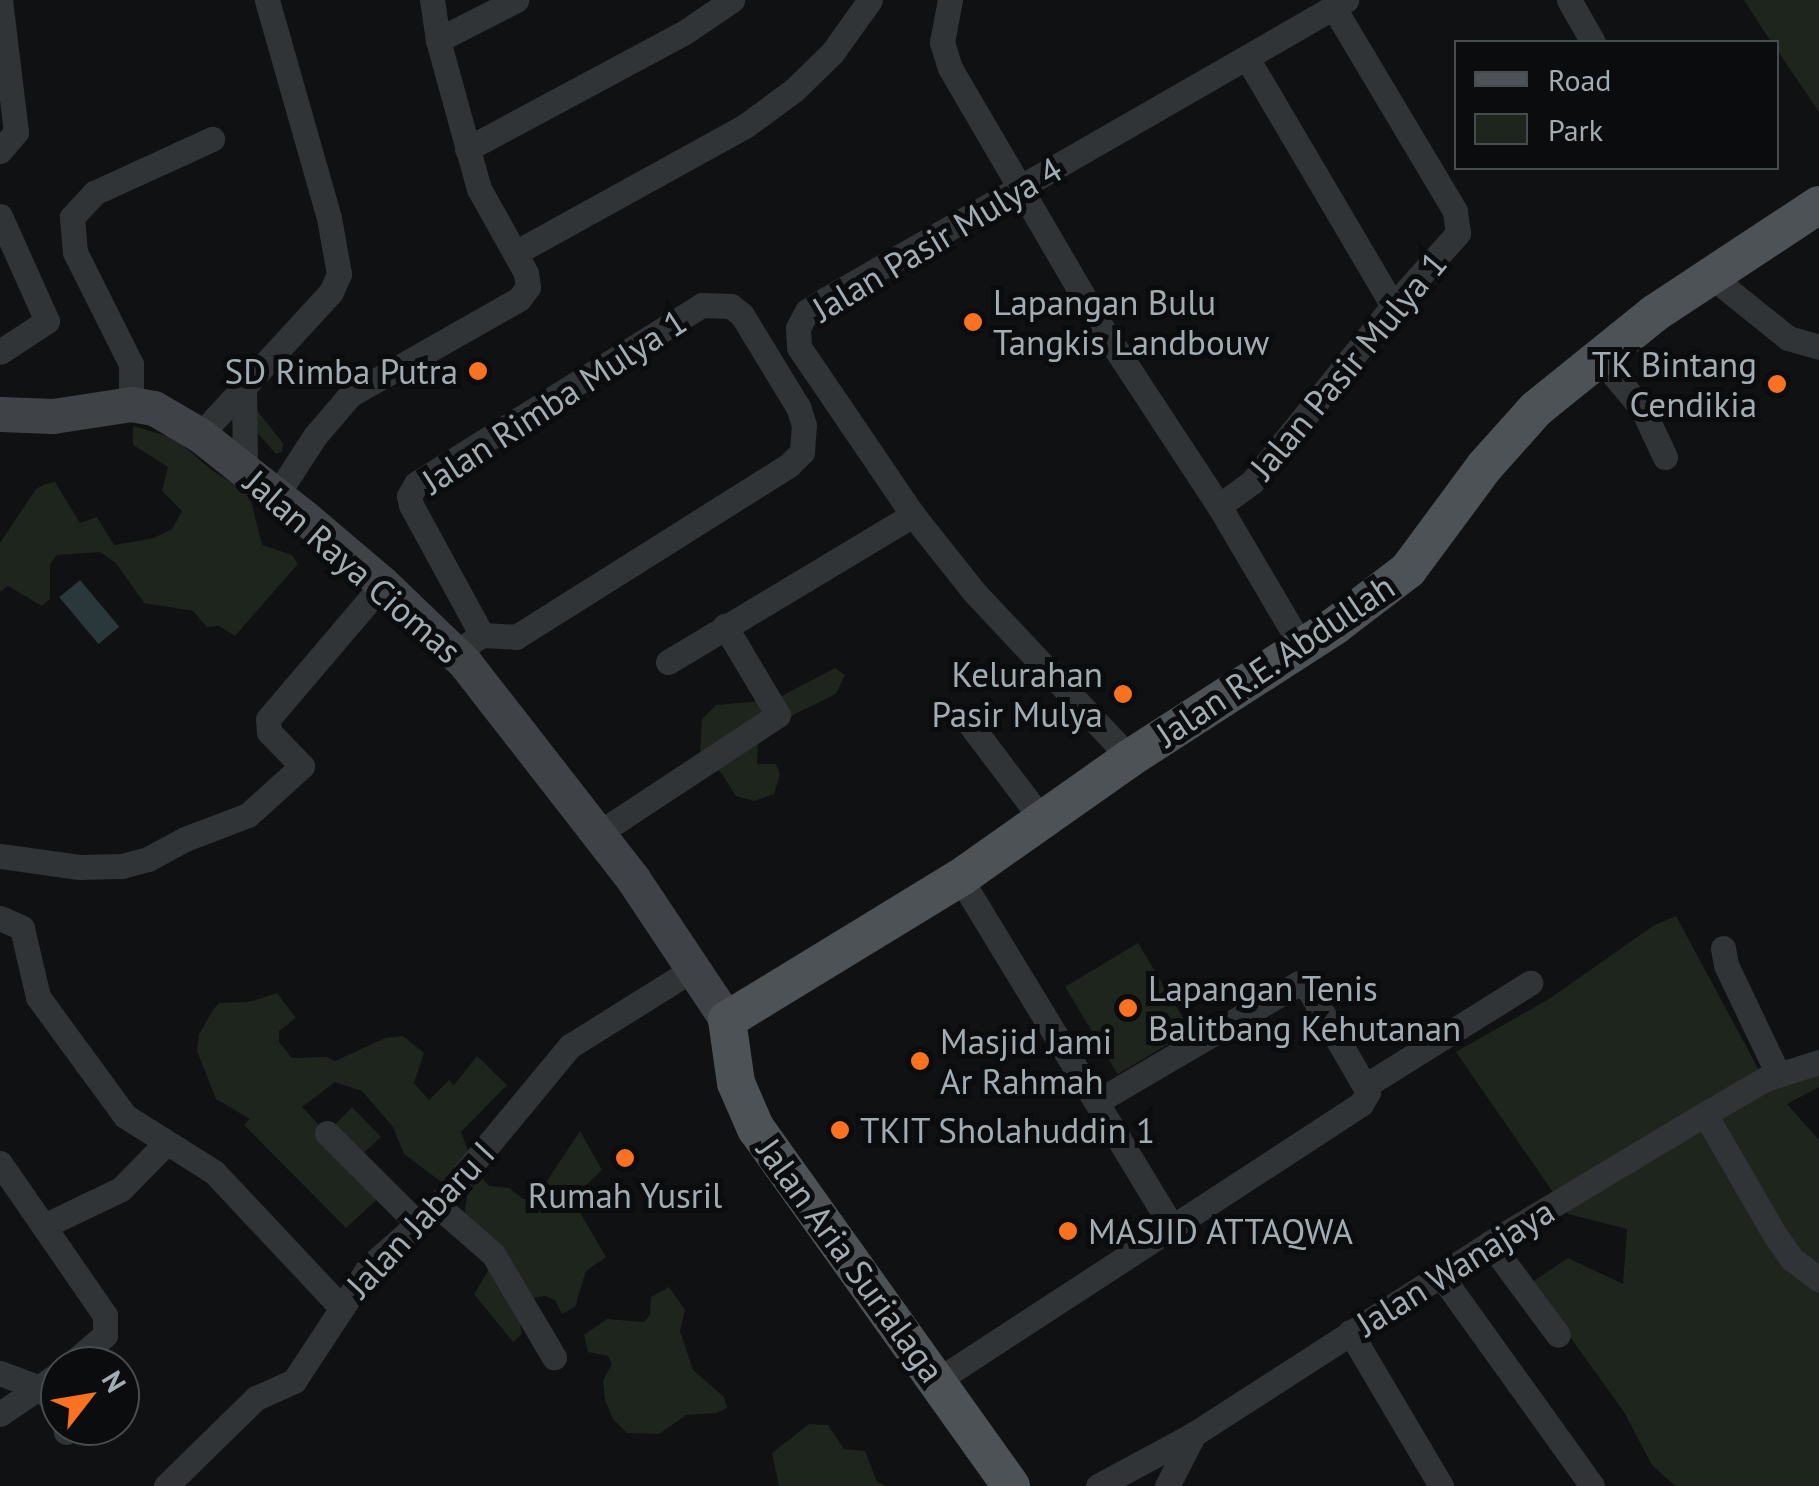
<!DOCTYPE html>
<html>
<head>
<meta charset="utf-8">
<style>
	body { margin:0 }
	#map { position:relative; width:1819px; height:1486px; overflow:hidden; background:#101112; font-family:"PT Sans",sans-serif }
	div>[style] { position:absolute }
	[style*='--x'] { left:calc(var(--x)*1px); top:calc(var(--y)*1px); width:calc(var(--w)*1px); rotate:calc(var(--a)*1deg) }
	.green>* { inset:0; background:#1d251d; transform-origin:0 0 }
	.water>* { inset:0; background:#2a383b; transform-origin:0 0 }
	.minor>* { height:25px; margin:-12.5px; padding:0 12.5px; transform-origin:12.5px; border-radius:12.5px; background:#313437 }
	.secondary>* { height:35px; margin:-17.5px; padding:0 17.5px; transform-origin:17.5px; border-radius:17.5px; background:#3f4347 }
	.primary>* { height:38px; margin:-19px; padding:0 19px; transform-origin:19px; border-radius:19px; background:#4d5256 }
	.dots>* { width:28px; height:28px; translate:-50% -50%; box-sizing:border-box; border:5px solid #0b0c0d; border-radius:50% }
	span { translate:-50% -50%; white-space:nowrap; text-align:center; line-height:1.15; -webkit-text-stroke:10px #0b0c0d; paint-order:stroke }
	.street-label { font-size:35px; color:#a1acb3 }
	.poi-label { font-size:35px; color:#a1acb3 }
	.left { translate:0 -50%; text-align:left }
	.right { translate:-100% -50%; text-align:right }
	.legend { position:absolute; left:1454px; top:40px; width:325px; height:130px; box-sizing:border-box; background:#0b0c0d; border:2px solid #474c4f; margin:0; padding:12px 18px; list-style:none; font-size:30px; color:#a1acb3 }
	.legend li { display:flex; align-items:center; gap:20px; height:50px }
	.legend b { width:50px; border:2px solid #474c4f }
	.north { position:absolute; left:40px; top:1346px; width:100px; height:100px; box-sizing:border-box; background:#0b0c0d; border:2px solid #474c4f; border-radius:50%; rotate:59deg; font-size:28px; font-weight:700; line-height:40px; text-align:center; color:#a1acb3 }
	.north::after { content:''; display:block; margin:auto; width:35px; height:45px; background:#f97222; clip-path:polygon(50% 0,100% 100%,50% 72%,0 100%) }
</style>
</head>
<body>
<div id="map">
	<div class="green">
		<div style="clip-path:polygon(1744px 0,1819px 0,1819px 112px,1777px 50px,1776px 42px,1771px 42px)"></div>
		<div style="clip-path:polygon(251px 403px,283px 443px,282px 452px,276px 454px,258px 434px)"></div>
		<div style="clip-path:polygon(133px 426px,174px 438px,213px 471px,249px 493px,262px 545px,292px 555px,298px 564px,235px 636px,219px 626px,207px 627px,193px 611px,144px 603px,116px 563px,100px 552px,57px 555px,50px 564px,50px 599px,42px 606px,8px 586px,0 592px,0 543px,36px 489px,45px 484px,55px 482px,80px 523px,97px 517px,114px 545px,154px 538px,172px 529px,182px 511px,162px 491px,168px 467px,133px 445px)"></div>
		<div style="clip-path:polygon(835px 668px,845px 675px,836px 694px,795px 714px,758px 744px,757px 764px,776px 764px,780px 774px,774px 794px,754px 801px,736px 796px,722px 774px,700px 754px,702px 719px,716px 705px,774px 700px)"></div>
		<div style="clip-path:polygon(1676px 916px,1759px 1070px,1819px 1062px,1819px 1087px,1787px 1104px,1819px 1140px,1819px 1486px,1675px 1486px,1652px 1465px,1624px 1412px,1531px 1283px,1568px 1258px,1623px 1284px,1627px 1229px,1568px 1214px,1456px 1052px,1549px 999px,1653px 926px)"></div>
		<div style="left:1138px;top:943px;width:102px;height:85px;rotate:59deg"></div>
		<div style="clip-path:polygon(277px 993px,296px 1018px,279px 1031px,279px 1042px,292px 1058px,326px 1057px,335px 1061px,385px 1038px,403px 1036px,424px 1053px,414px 1083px,429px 1100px,449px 1080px,454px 1085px,477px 1056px,507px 1085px,461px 1132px,475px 1170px,489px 1186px,509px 1188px,523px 1199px,535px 1199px,580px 1131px,602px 1170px,583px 1188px,581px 1214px,606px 1257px,586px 1271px,575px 1307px,562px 1314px,555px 1300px,545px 1296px,528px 1299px,518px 1314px,522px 1334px,513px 1342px,474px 1294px,496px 1258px,464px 1218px,468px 1189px,464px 1180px,444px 1184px,404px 1154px,393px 1127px,362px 1091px,335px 1082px,302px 1107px,327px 1133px,352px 1107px,381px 1137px,355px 1161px,384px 1193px,346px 1228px,244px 1125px,250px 1119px,216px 1099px,197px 1051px,199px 1034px,213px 1010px,219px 1003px,249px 1002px)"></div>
		<div style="clip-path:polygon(669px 1287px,685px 1310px,680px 1331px,693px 1370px,724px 1397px,727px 1408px,717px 1413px,686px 1415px,659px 1434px,627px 1433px,613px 1419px,605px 1400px,603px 1380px,612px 1364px,608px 1356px,588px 1352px,584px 1335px,607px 1319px,644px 1322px,650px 1315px,651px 1297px)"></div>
		<div style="clip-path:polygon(809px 1424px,828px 1425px,844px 1449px,865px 1451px,877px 1482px,887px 1486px,779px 1486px,772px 1453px)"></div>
	</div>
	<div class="water">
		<div style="left:80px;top:580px;width:61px;height:27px;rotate:50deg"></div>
	</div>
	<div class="minor">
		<div style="--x:950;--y:0;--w:43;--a:100.8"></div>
		<div style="--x:942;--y:42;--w:27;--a:73"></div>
		<div style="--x:950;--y:68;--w:301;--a:59.7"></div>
		<div style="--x:1102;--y:328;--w:213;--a:56.7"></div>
		<div style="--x:1219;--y:506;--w:41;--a:-36"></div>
		<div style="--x:1252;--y:482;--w:226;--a:-51.3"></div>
		<div style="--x:1393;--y:306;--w:98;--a:-48.3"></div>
		<div style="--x:1458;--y:233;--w:22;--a:-98"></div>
		<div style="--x:1455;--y:211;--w:236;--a:-120.8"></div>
		<div style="--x:1569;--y:0;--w:48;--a:60.3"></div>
		<div style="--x:438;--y:40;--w:88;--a:-27.1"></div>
		<div style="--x:1247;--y:58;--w:288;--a:59.5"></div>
		<div style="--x:467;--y:149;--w:247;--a:-28.2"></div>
		<div style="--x:685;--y:32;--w:57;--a:-34.2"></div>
		<div style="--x:0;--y:151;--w:25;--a:-50"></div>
		<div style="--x:16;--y:132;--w:133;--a:-96.9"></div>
		<div style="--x:0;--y:216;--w:115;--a:65.9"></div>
		<div style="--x:47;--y:321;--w:56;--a:146.6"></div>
		<div style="--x:515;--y:253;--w:263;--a:-28.9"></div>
		<div style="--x:745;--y:126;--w:61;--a:-36.3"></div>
		<div style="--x:794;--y:90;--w:53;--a:-44.2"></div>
		<div style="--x:832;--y:53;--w:65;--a:-54.4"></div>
		<div style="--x:1724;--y:267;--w:18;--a:96"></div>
		<div style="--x:1722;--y:285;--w:85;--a:38.8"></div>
		<div style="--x:1788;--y:338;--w:32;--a:16"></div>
		<div style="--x:1599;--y:357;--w:69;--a:50.3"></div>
		<div style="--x:1643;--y:410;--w:52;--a:64.9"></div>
		<div style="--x:244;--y:386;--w:84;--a:89.3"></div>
		<div style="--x:131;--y:404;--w:40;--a:-90"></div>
		<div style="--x:131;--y:364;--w:125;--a:-116.6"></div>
		<div style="--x:75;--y:252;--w:35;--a:-95"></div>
		<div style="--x:72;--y:217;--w:33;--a:-47"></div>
		<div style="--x:94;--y:193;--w:130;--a:-24.6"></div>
		<div style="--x:200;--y:435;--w:194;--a:-47.5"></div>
		<div style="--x:331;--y:292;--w:20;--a:-66"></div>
		<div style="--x:339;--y:274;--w:57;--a:-100.1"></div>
		<div style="--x:329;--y:218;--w:227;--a:-105.9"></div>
		<div style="--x:276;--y:496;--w:72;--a:-57"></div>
		<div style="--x:315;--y:436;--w:54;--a:-49.5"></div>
		<div style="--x:350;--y:395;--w:194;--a:-29.6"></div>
		<div style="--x:519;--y:299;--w:15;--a:-53"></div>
		<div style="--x:528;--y:287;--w:14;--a:-98"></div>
		<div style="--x:526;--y:273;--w:96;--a:-119.2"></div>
		<div style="--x:479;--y:189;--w:155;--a:-105.4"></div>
		<div style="--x:438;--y:40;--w:40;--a:-98.5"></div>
		<div style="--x:1219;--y:506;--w:164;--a:59.5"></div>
		<div style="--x:455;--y:653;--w:32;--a:-34"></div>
		<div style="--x:482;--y:635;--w:34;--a:3"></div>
		<div style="--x:516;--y:637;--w:323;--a:-32.2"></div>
		<div style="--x:789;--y:465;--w:18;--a:-45"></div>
		<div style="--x:802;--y:452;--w:27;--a:-86"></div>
		<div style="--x:804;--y:425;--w:19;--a:-108"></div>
		<div style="--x:798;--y:407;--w:108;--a:-121.3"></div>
		<div style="--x:742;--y:315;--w:14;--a:-141"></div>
		<div style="--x:731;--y:306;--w:29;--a:-178"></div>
		<div style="--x:702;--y:305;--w:337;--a:148"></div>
		<div style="--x:416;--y:484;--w:14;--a:120"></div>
		<div style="--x:409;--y:496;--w:9;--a:77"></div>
		<div style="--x:411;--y:505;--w:148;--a:61.4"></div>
		<div style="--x:668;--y:662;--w:286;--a:-31"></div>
		<div style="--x:969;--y:723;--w:124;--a:52.9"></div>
		<div style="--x:1130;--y:758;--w:226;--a:-133.2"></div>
		<div style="--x:975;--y:593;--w:100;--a:-128.5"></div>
		<div style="--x:913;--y:515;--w:203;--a:-124.2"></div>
		<div style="--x:799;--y:347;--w:19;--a:-93"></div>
		<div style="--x:798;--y:328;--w:19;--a:-62"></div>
		<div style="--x:807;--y:311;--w:22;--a:-32"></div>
		<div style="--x:826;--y:299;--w:600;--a:-29.9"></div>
		<div style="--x:599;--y:833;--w:214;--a:-33.4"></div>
		<div style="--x:778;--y:715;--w:104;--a:-120.8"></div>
		<div style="--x:0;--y:856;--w:80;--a:7.9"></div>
		<div style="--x:79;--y:867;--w:43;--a:-1.3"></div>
		<div style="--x:122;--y:866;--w:27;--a:-15"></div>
		<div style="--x:148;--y:859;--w:42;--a:-28.4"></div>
		<div style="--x:185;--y:839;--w:67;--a:-20.9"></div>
		<div style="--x:248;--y:815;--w:73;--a:-42.2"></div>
		<div style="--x:302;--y:766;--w:47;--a:-134.1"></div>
		<div style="--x:269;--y:732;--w:13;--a:-94"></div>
		<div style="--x:268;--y:719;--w:177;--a:-49.6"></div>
		<div style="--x:960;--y:878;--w:407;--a:58.7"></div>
		<div style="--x:0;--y:918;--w:24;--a:24"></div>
		<div style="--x:22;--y:928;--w:71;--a:76.9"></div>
		<div style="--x:38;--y:997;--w:147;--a:53.8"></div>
		<div style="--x:125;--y:1116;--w:105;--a:32.2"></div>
		<div style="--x:214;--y:1172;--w:184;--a:46.8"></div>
		<div style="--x:1723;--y:948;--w:17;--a:80"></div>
		<div style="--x:1726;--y:965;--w:121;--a:64.5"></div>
		<div style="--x:1365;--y:1086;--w:195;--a:-32"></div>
		<div style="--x:1705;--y:1114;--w:140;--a:60"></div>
		<div style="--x:1775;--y:1235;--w:29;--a:55"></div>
		<div style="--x:1792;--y:1259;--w:34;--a:37"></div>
		<div style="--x:327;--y:1133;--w:126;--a:45"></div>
		<div style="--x:0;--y:1163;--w:185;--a:55.4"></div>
		<div style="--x:105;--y:1315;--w:20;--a:90"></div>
		<div style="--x:105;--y:1335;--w:48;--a:139.3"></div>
		<div style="--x:435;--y:1209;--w:12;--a:20"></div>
		<div style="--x:446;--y:1213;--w:62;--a:41.1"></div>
		<div style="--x:493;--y:1254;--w:120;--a:59.4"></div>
		<div style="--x:46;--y:1225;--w:83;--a:-25.6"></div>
		<div style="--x:121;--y:1189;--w:64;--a:-45.6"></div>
		<div style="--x:1490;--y:1243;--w:114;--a:53.5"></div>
		<div style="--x:1442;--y:1277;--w:257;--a:54.3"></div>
		<div style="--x:1350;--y:1332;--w:179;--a:59.4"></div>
		<div style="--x:0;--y:1373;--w:43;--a:20.6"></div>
		<div style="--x:40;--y:1388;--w:28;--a:45"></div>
		<div style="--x:938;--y:1380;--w:505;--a:-33.12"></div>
		<div style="--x:1361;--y:1104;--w:14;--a:-60"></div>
		<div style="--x:1368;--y:1092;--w:118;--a:-120"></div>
		<div style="--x:1309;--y:990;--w:12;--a:-145"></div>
		<div style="--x:1299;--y:983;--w:235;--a:149.6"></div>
		<div style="--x:0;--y:1414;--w:73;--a:-34.3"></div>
		<div style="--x:65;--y:1426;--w:6;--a:81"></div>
		<div style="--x:166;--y:1486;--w:126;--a:-44.4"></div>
		<div style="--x:256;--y:1398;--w:42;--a:-24.1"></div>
		<div style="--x:294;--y:1381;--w:136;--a:-56.7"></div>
		<div style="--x:369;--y:1267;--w:88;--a:-41.3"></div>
		<div style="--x:435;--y:1209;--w:212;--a:-50.4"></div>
		<div style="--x:570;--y:1046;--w:145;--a:-32"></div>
		<div style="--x:1098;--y:1486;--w:109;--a:-28.4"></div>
		<div style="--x:1194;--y:1434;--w:352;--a:-32.8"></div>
		<div style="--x:1490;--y:1243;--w:251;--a:-31"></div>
		<div style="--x:1705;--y:1114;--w:69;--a:-30.3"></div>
		<div style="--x:1765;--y:1079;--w:57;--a:-17.5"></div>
		<div style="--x:1167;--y:1486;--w:59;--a:-62.6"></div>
	</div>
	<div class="secondary">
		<div style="--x:0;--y:414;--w:53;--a:2.2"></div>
		<div style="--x:53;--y:416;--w:79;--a:-8.7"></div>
		<div style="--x:131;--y:404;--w:23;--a:10"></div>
		<div style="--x:154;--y:408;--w:53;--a:30.4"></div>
		<div style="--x:200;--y:435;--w:132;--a:38.3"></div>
		<div style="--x:304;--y:517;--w:104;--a:40.3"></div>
		<div style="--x:383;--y:584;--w:114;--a:43.9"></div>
		<div style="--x:465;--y:663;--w:274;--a:52.1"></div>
		<div style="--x:633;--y:879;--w:169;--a:56.3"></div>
	</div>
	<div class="primary">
		<div style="--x:1011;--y:1486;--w:439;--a:-125.5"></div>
		<div style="--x:756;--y:1129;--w:50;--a:-113.5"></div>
		<div style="--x:736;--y:1083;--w:64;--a:-98.1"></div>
		<div style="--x:727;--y:1020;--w:273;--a:-31.4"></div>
		<div style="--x:960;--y:878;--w:208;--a:-35.2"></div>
		<div style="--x:1130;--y:758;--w:245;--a:-32.8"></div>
		<div style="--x:1336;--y:625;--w:91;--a:-37.4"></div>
		<div style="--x:1408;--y:570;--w:129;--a:-53.5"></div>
		<div style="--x:1485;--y:466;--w:76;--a:-48.2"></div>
		<div style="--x:1536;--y:409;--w:153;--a:-38.9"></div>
		<div style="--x:1655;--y:313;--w:196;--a:-33.4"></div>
	</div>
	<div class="dots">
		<div style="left:973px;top:322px;background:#f97222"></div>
		<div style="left:478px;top:371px;background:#f97222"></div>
		<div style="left:1777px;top:384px;background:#f97222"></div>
		<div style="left:1123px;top:694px;background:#f97222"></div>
		<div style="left:1128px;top:1008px;background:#f97222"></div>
		<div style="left:920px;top:1061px;background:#f97222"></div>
		<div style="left:840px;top:1130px;background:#f97222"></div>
		<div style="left:625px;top:1158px;background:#f97222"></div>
		<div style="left:1068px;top:1231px;background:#f97222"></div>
	</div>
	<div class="street-label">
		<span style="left:937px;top:239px;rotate:-31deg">Jalan Pasir Mulya 4</span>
		<span style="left:1348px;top:365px;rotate:-50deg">Jalan Pasir Mulya 1</span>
		<span style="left:554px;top:401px;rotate:-33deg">Jalan Rimba Mulya 1</span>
		<span style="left:353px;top:566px;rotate:41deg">Jalan Raya Ciomas</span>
		<span style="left:1275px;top:660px;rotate:-34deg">Jalan R.E. Abdullah</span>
		<span style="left:420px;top:1219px;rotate:-47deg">Jalan Jabaru I</span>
		<span style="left:851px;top:1260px;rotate:54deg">Jalan Aria Surialaga</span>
		<span style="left:1455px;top:1267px;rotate:-32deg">Jalan Wanajaya</span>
	</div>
	<div class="poi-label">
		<span class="left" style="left:993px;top:322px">Lapangan Bulu<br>Tangkis Landbouw</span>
		<span class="right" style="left:1757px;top:384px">TK Bintang<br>Cendikia</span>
		<span class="right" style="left:458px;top:371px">SD Rimba Putra</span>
		<span class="right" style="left:1103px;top:694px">Kelurahan<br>Pasir Mulya</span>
		<span class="left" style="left:1148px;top:1008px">Lapangan Tenis<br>Balitbang Kehutanan</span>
		<span class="left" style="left:940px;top:1061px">Masjid Jami<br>Ar Rahmah</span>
		<span class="left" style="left:860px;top:1130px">TKIT Sholahuddin 1</span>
		<span style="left:625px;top:1195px">Rumah Yusril</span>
		<span class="left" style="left:1088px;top:1231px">MASJID ATTAQWA</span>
	</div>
	<ul class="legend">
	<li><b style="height:12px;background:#4d5256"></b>Road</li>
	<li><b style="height:28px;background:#1d251d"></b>Park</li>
	</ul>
	<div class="north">N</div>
</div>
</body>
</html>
